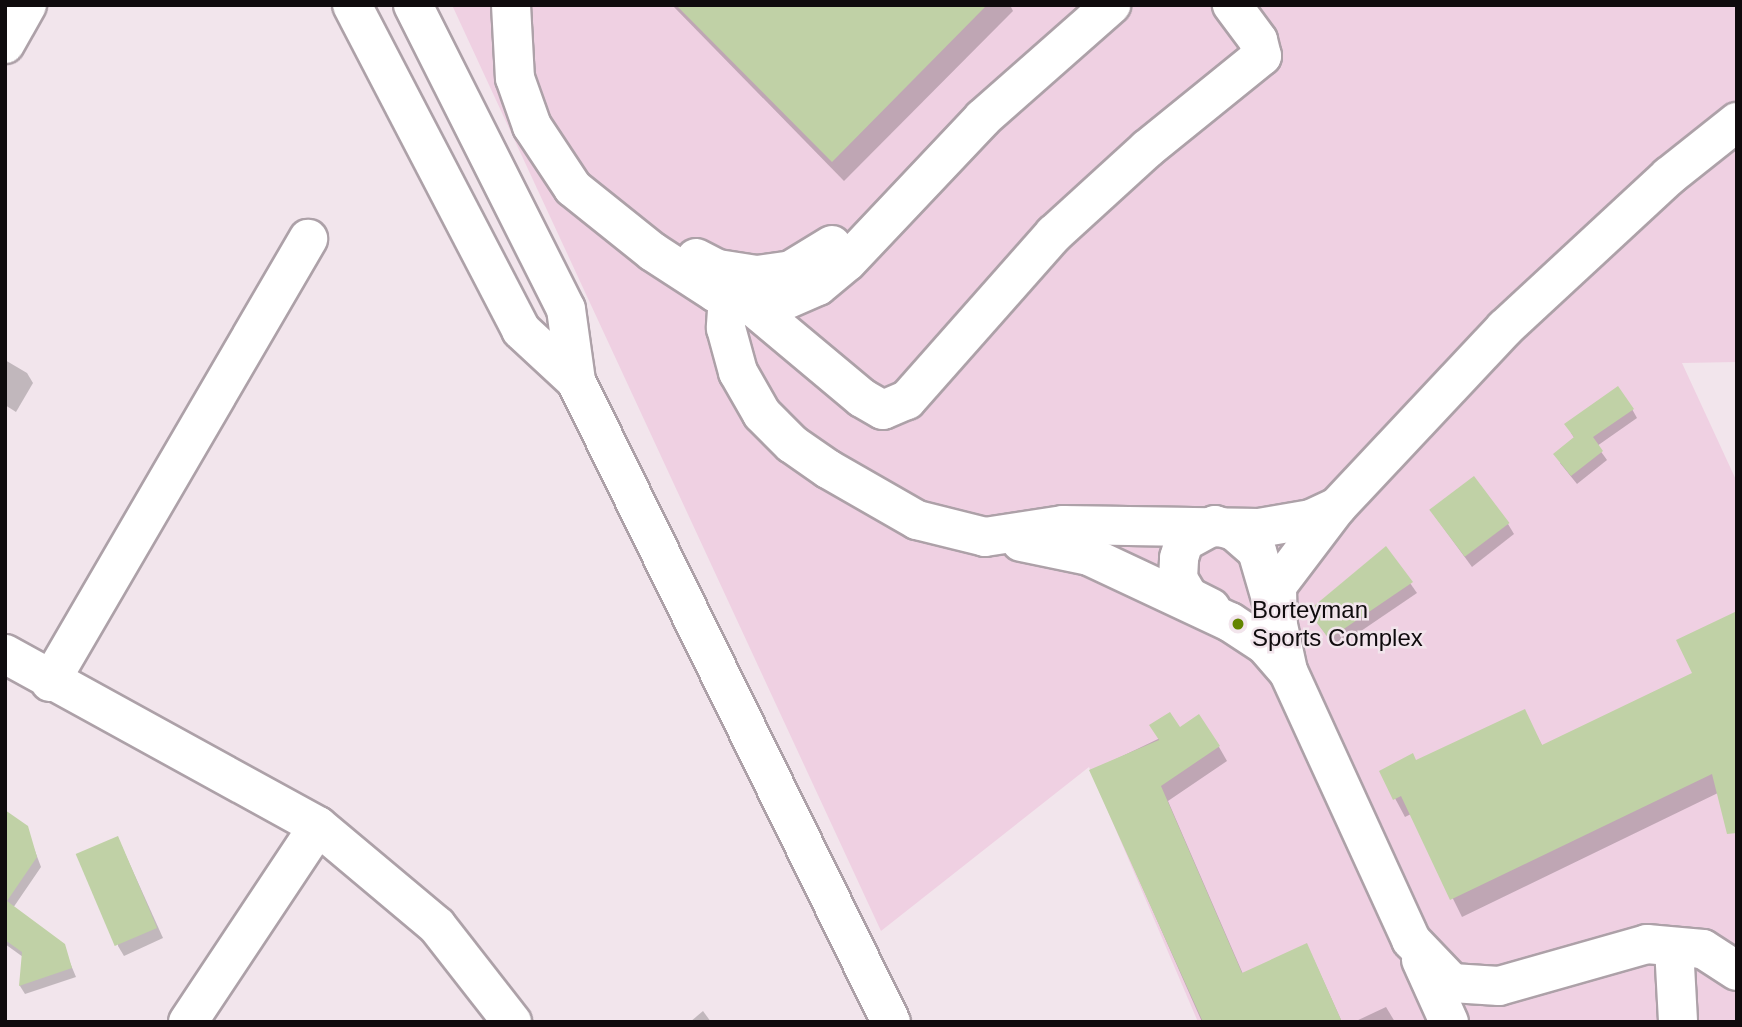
<!DOCTYPE html>
<html>
<head>
<meta charset="utf-8">
<style>
	body { margin:0 }
	#map { position:relative; width:1742px; height:1027px; overflow:hidden; background:#f2e5ec; font-family:Helvetica,sans-serif }
	div>[style] { position:absolute }
	[style*='--x'] { left:calc(var(--x)*1px); top:calc(var(--y)*1px); width:calc(var(--w)*1px); rotate:calc(var(--a)*1deg) }
	.green>* { inset:0; background:#efd0e2 }
	.shadow>* { inset:0; background:#0003 }
	.building>* { inset:0; background:#c0d1a6; transform-origin:0 0 }
	.roads { filter:drop-shadow(2px 0 #ada1a8) drop-shadow(-2px 0 #ada1a8) drop-shadow(0 2px #ada1a8) drop-shadow(0 -2px #ada1a8) }
	.minor>* { height:38px; margin:-19px; padding:0 19px; transform-origin:19px; border-radius:19px; background:#fff }
	.dots>* { width:19px; height:19px; translate:-50% -50%; box-sizing:border-box; border:4px solid #f2e5ec; border-radius:50% }
	span { translate:-50% -50%; white-space:nowrap; text-align:center; line-height:1.15; -webkit-text-stroke:5px #f2e5ec; paint-order:stroke }
	.poi-label { font-size:24px; color:#0f0b0d }
	.left { translate:0 -50%; text-align:left }
	.frame { position:absolute; inset:0; border:7px solid #0f0b0d; pointer-events:none }
</style>
</head>
<body>
<div id="map">
	<div class="green">
		<div style="clip-path:polygon(452px 5px,1737px 5px,1737px 362px,1682px 363px,1737px 482px,1737px 1022px,1198px 1022px,1089px 767px,881px 931px)"></div>
	</div>
	<div class="shadow">
		<div style="clip-path:polygon(672px 5px,1010px 5px,1013px 11px,844px 181px)"></div>
		<div style="clip-path:polygon(5px 360px,27px 373px,33px 383px,16px 412px,5px 405px)"></div>
		<div style="clip-path:polygon(1632px 409px,1637px 418px,1597px 446px,1607px 460px,1577px 484px,1560px 463px,1575px 439px,1571px 433px)"></div>
		<div style="clip-path:polygon(1431px 511px,1508px 524px,1514px 534px,1472px 567px)"></div>
		<div style="clip-path:polygon(1386px 549px,1417px 593px,1336px 648px,1316px 621px)"></div>
		<div style="clip-path:polygon(1694px 674px,1720px 792px,1462px 917px,1411px 814px,1405px 817px,1381px 772px,1416px 763px,1524px 711px,1543px 747px)"></div>
		<div style="clip-path:polygon(1179px 729px,1219px 747px,1227px 761px,1168px 801px,1243px 974px,1314px 960px,1342px 1022px,1202px 1022px,1091px 771px)"></div>
		<div style="clip-path:polygon(5px 812px,26px 827px,41px 867px,13px 908px,63px 946px,76px 977px,25px 994px,20px 986px,23px 957px,5px 944px)"></div>
		<div style="clip-path:polygon(118px 838px,163px 938px,124px 956px,118px 946px)"></div>
		<div style="clip-path:polygon(1386px 1007px,1395px 1022px,1354px 1022px)"></div>
		<div style="clip-path:polygon(703px 1011px,711px 1022px,690px 1022px)"></div>
	</div>
	<div class="building">
		<div style="clip-path:polygon(676px 5px,987px 5px,832px 162px)"></div>
		<div style="clip-path:polygon(1618px 386px,1634px 409px,1593px 437px,1603px 451px,1571px 476px,1553px 454px,1574px 437px,1564px 424px)"></div>
		<div style="left:1474px;top:476px;width:59px;height:56px;rotate:53deg"></div>
		<div style="clip-path:polygon(1386px 546px,1413px 582px,1329px 639px,1308px 611px)"></div>
		<div style="clip-path:polygon(1737px 611px,1737px 833px,1727px 834px,1712px 774px,1450px 900px,1401px 796px,1393px 800px,1379px 771px,1413px 753px,1416px 760px,1525px 709px,1542px 745px,1692px 673px,1676px 640px)"></div>
		<div style="clip-path:polygon(1170px 712px,1180px 727px,1199px 714px,1220px 746px,1161px 786px,1242px 973px,1307px 943px,1342px 1022px,1203px 1022px,1089px 770px,1159px 740px,1149px 725px)"></div>
		<div style="clip-path:polygon(5px 810px,28px 826px,37px 857px,7px 901px,65px 944px,72px 968px,19px 986px,22px 952px,5px 940px)"></div>
		<div style="left:118px;top:836px;width:100px;height:46px;rotate:67deg"></div>
	</div>
	<div class="roads">
		<div class="minor">
			<div style="--x:352;--y:5;--w:366;--a:62.5"></div>
			<div style="--x:521;--y:330;--w:75;--a:42.8"></div>
			<div style="--x:413;--y:5;--w:340;--a:63.3"></div>
			<div style="--x:566;--y:309;--w:73;--a:82.1"></div>
			<div style="--x:576;--y:381;--w:714;--a:63.83"></div>
			<div style="--x:511;--y:5;--w:73;--a:86.9"></div>
			<div style="--x:515;--y:78;--w:51;--a:70.5"></div>
			<div style="--x:532;--y:126;--w:74;--a:56.5"></div>
			<div style="--x:573;--y:188;--w:102;--a:38.7"></div>
			<div style="--x:653;--y:252;--w:75;--a:33.1"></div>
			<div style="--x:716;--y:293;--w:31;--a:15"></div>
			<div style="--x:746;--y:301;--w:35;--a:2"></div>
			<div style="--x:781;--y:302;--w:40;--a:-23.4"></div>
			<div style="--x:818;--y:286;--w:38;--a:-40"></div>
			<div style="--x:847;--y:262;--w:198;--a:-46.6"></div>
			<div style="--x:983;--y:118;--w:171;--a:-41.4"></div>
			<div style="--x:5;--y:44;--w:45;--a:-60.6"></div>
			<div style="--x:696;--y:258;--w:25;--a:27"></div>
			<div style="--x:718;--y:269;--w:39;--a:9"></div>
			<div style="--x:757;--y:275;--w:34;--a:-8"></div>
			<div style="--x:791;--y:270;--w:48;--a:-31.4"></div>
			<div style="--x:728;--y:296;--w:32;--a:94"></div>
			<div style="--x:726;--y:328;--w:46;--a:74.7"></div>
			<div style="--x:738;--y:372;--w:48;--a:60.3"></div>
			<div style="--x:762;--y:414;--w:42;--a:45"></div>
			<div style="--x:792;--y:444;--w:44;--a:34.8"></div>
			<div style="--x:828;--y:469;--w:103;--a:29.8"></div>
			<div style="--x:917;--y:520;--w:70;--a:14"></div>
			<div style="--x:985;--y:537;--w:79;--a:-8.7"></div>
			<div style="--x:1063;--y:525;--w:196;--a:0.9"></div>
			<div style="--x:1259;--y:528;--w:53;--a:-9.8"></div>
			<div style="--x:1311;--y:519;--w:29;--a:-25"></div>
			<div style="--x:1337;--y:507;--w:245;--a:-46.8"></div>
			<div style="--x:1505;--y:328;--w:224;--a:-42.8"></div>
			<div style="--x:1669;--y:176;--w:87;--a:-38.5"></div>
			<div style="--x:746;--y:301;--w:151;--a:39.9"></div>
			<div style="--x:862;--y:398;--w:24;--a:30"></div>
			<div style="--x:883;--y:410;--w:26;--a:-23"></div>
			<div style="--x:907;--y:400;--w:222;--a:-48.5"></div>
			<div style="--x:1054;--y:234;--w:126;--a:-42.4"></div>
			<div style="--x:1147;--y:149;--w:148;--a:-39"></div>
			<div style="--x:1262;--y:56;--w:16;--a:-104"></div>
			<div style="--x:1258;--y:40;--w:44;--a:-126.6"></div>
			<div style="--x:1336;--y:508;--w:98;--a:127.1"></div>
			<div style="--x:1277;--y:586;--w:39;--a:89"></div>
			<div style="--x:1278;--y:625;--w:47;--a:77.7"></div>
			<div style="--x:1288;--y:671;--w:296;--a:65.4"></div>
			<div style="--x:1411;--y:940;--w:59;--a:46.4"></div>
			<div style="--x:1452;--y:983;--w:47;--a:3.7"></div>
			<div style="--x:1499;--y:986;--w:154;--a:-15.8"></div>
			<div style="--x:1647;--y:944;--w:56;--a:5.1"></div>
			<div style="--x:1703;--y:949;--w:40;--a:32.9"></div>
			<div style="--x:1021;--y:542;--w:69;--a:11.6"></div>
			<div style="--x:1089;--y:556;--w:156;--a:25.1"></div>
			<div style="--x:1230;--y:622;--w:42;--a:33.3"></div>
			<div style="--x:1265;--y:645;--w:35;--a:49"></div>
			<div style="--x:1211;--y:608;--w:25;--a:-153"></div>
			<div style="--x:1189;--y:597;--w:21;--a:-121"></div>
			<div style="--x:1178;--y:579;--w:21;--a:-87"></div>
			<div style="--x:1179;--y:558;--w:17;--a:-73"></div>
			<div style="--x:1184;--y:542;--w:35;--a:-29"></div>
			<div style="--x:1215;--y:525;--w:20;--a:18"></div>
			<div style="--x:1234;--y:531;--w:30;--a:41"></div>
			<div style="--x:1257;--y:551;--w:60;--a:73.7"></div>
			<div style="--x:5;--y:654;--w:357;--a:28.8"></div>
			<div style="--x:318;--y:826;--w:155;--a:40"></div>
			<div style="--x:437;--y:926;--w:122;--a:52"></div>
			<div style="--x:50;--y:682;--w:513;--a:-59.78"></div>
			<div style="--x:1674;--y:947;--w:75;--a:86.9"></div>
			<div style="--x:1421;--y:960;--w:68;--a:65.7"></div>
			<div style="--x:188;--y:1022;--w:235;--a:-56.4"></div>
		</div>
	</div>
	<div class="dots">
		<div style="left:1238px;top:624px;background:#638500"></div>
	</div>
	<div class="poi-label">
		<span class="left" style="left:1252px;top:624px">Borteyman<br>Sports Complex</span>
	</div>
	<div class="frame"></div>
</div>
</body>
</html>
